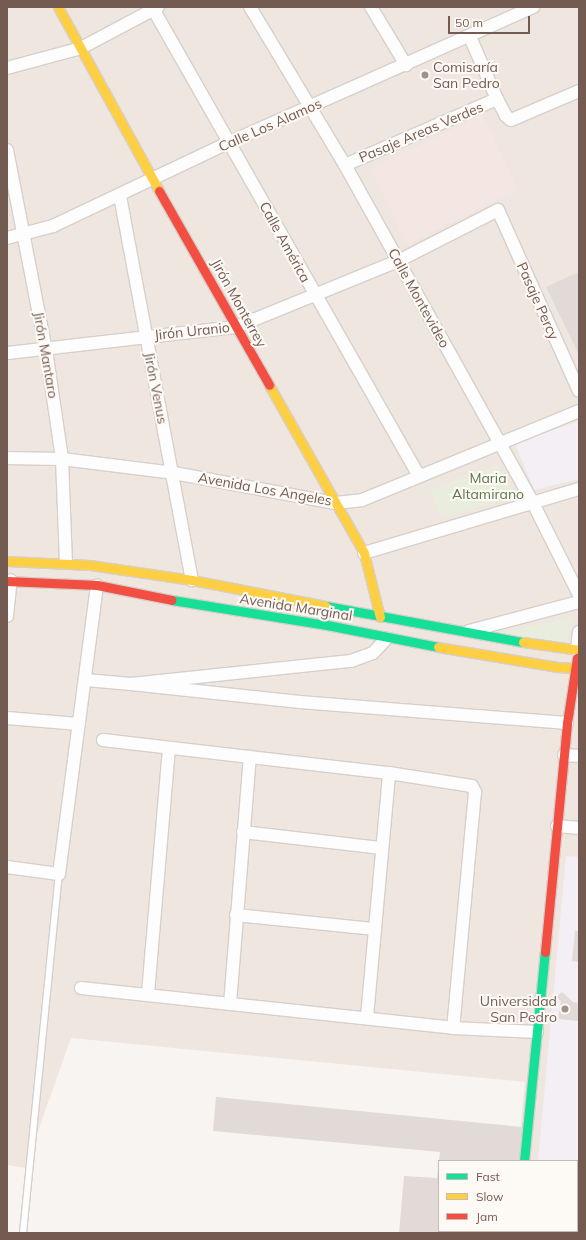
<!DOCTYPE html>
<html>
<head>
<meta charset="utf-8">
<style>
	body { margin:0 }
	#map { position:relative; width:586px; height:1240px; overflow:hidden; background:#f8f4f1; font-family:Mulish,sans-serif }
	div>[style] { position:absolute }
	[style*='--x'] { left:calc(var(--x)*1px); top:calc(var(--y)*1px); width:calc(var(--w)*1px); rotate:calc(var(--a)*1deg) }
	.residential>* { inset:0; background:#f0e6e0 }
	.commercial>* { inset:0; background:#f4e7e3; transform-origin:0 0 }
	.education>* { inset:0; background:#f4eef5 }
	.green>* { inset:0; background:#e8eddd }
	.building>* { inset:0; background:#e1dad6 }
	.roads { filter:drop-shadow(1px 0 #d5d0cc) drop-shadow(-1px 0 #d5d0cc) drop-shadow(0 1px #d5d0cc) drop-shadow(0 -1px #d5d0cc) }
	.lane>* { height:6px; margin:-3px; padding:0 3px; transform-origin:3px; border-radius:3px; background:#fefdfd }
	.street>* { height:12px; margin:-6px; padding:0 6px; transform-origin:6px; border-radius:6px; background:#fefdfd }
	.fast>* { height:9px; margin:-4.5px; padding:0 4.5px; transform-origin:4.5px; border-radius:4.5px; background:#16e098 }
	.slow>* { height:9px; margin:-4.5px; padding:0 4.5px; transform-origin:4.5px; border-radius:4.5px; background:#ffcf43 }
	.jam>* { height:9px; margin:-4.5px; padding:0 4.5px; transform-origin:4.5px; border-radius:4.5px; background:#f24e42 }
	.dots>* { width:11px; height:11px; translate:-50% -50%; box-sizing:border-box; border:2px solid #fdf9f4; border-radius:50% }
	span { translate:-50% -50%; white-space:nowrap; text-align:center; line-height:1.15; -webkit-text-stroke:4px #fdf9f4; paint-order:stroke }
	.poi-label { font-size:14px; color:#745b52 }
	.left { translate:0 -50%; text-align:left }
	.right { translate:-100% -50%; text-align:right }
	.street-label { font-size:14px; color:#745b52 }
	.park-label { font-size:14px; color:#5d784c }
	.frame { position:absolute; inset:0; border:8px solid #745b52; pointer-events:none }
	.legend { position:absolute; left:438px; top:1160px; width:140px; height:72px; box-sizing:border-box; background:#fdf9f4; border:1px solid #c6bab3; margin:0; padding:5px 7px; list-style:none; font-size:12px; color:#745b52 }
	.legend li { display:flex; align-items:center; gap:8px; height:20px }
	.legend b { width:20px; border:1px solid #c6bab3 }
	.scale { position:absolute; left:448px; top:16px; width:82px; height:18px; box-sizing:border-box; border:2px solid #745b52; border-top:0; padding-left:5px; font-size:12px; line-height:14px; white-space:nowrap; color:#745b52; -webkit-text-stroke:3px #fdf9f4; paint-order:stroke }
</style>
</head>
<body>
<div id="map">
	<div class="residential">
		<div style="clip-path:polygon(7px 7px,579px 7px,579px 1233px,509px 1233px,577px 1231px,577px 1161px,517px 1161px,525px 1082px,71px 1038px,25px 1168px,7px 1165px)"></div>
	</div>
	<div class="commercial">
		<div style="left:482px;top:115px;width:83px;height:124px;rotate:64deg"></div>
	</div>
	<div class="education">
		<div style="clip-path:polygon(579px 421px,579px 479px,534px 490px,515px 444px)"></div>
		<div style="clip-path:polygon(566px 856px,579px 857px,579px 1233px,531px 1233px,577px 1231px,577px 1161px,538px 1161px)"></div>
	</div>
	<div class="green">
		<div style="clip-path:polygon(498px 464px,514px 497px,441px 518px,430px 490px)"></div>
		<div style="clip-path:polygon(572px 617px,565px 649px,489px 635px)"></div>
	</div>
	<div class="building">
		<div style="clip-path:polygon(579px 272px,579px 355px,546px 287px)"></div>
		<div style="clip-path:polygon(575px 931px,579px 931px,579px 962px,572px 961px)"></div>
		<div style="clip-path:polygon(562px 992px,573px 1002px,579px 1003px,579px 1021px,558px 1019px,561px 1001px,556px 997px)"></div>
		<div style="clip-path:polygon(216px 1097px,522px 1127px,520px 1161px,439px 1161px,440px 1152px,213px 1131px)"></div>
		<div style="clip-path:polygon(438px 1168px,439px 1231px,514px 1231px,514px 1233px,399px 1233px,404px 1176px,437px 1178px)"></div>
		<div style="clip-path:polygon(534px 1231px,561px 1231px,534px 1233px)"></div>
	</div>
	<div class="roads">
		<div class="lane">
			<div style="--x:23;--y:1233;--w:361;--a:-84.3"></div>
		</div>
		<div class="street">
			<div style="--x:152;--y:7;--w:540;--a:60.35"></div>
			<div style="--x:250;--y:7;--w:184;--a:59"></div>
			<div style="--x:345;--y:165;--w:385;--a:60.9"></div>
			<div style="--x:532;--y:501;--w:105;--a:63.4"></div>
			<div style="--x:371;--y:7;--w:68;--a:58.9"></div>
			<div style="--x:470;--y:37;--w:68;--a:66.5"></div>
			<div style="--x:497;--y:99;--w:19;--a:62"></div>
			<div style="--x:506;--y:116;--w:6;--a:39"></div>
			<div style="--x:511;--y:120;--w:74;--a:-23.1"></div>
			<div style="--x:7;--y:68;--w:77;--a:-15.1"></div>
			<div style="--x:81;--y:48;--w:87;--a:-28"></div>
			<div style="--x:7;--y:150;--w:204;--a:79"></div>
			<div style="--x:46;--y:350;--w:110;--a:81.6"></div>
			<div style="--x:62;--y:459;--w:103;--a:87.8"></div>
			<div style="--x:345;--y:165;--w:166;--a:-23.5"></div>
			<div style="--x:120;--y:196;--w:391;--a:79.4"></div>
			<div style="--x:7;--y:238;--w:48;--a:-14.6"></div>
			<div style="--x:53;--y:226;--w:196;--a:-25.4"></div>
			<div style="--x:230;--y:142;--w:332;--a:-24"></div>
			<div style="--x:7;--y:353;--w:230;--a:-6.5"></div>
			<div style="--x:236;--y:327;--w:175;--a:-22.2"></div>
			<div style="--x:398;--y:261;--w:112;--a:-27"></div>
			<div style="--x:498;--y:210;--w:198;--a:65.9"></div>
			<div style="--x:7;--y:458;--w:55;--a:1"></div>
			<div style="--x:62;--y:459;--w:113;--a:7.1"></div>
			<div style="--x:174;--y:473;--w:164;--a:10.6"></div>
			<div style="--x:335;--y:503;--w:27;--a:-6"></div>
			<div style="--x:362;--y:500;--w:235;--a:-22.3"></div>
			<div style="--x:364;--y:553;--w:224;--a:-16.6"></div>
			<div style="--x:7;--y:616;--w:36;--a:-84"></div>
			<div style="--x:469;--y:631;--w:114;--a:-14.8"></div>
			<div style="--x:577;--y:650;--w:18;--a:-84"></div>
			<div style="--x:86;--y:680;--w:45;--a:5.1"></div>
			<div style="--x:131;--y:684;--w:221;--a:-6"></div>
			<div style="--x:351;--y:661;--w:23;--a:-20"></div>
			<div style="--x:373;--y:653;--w:19;--a:-47"></div>
			<div style="--x:131;--y:684;--w:170;--a:6.1"></div>
			<div style="--x:300;--y:702;--w:268;--a:4.5"></div>
			<div style="--x:7;--y:718;--w:72;--a:4.8"></div>
			<div style="--x:103;--y:740;--w:288;--a:6.6"></div>
			<div style="--x:389;--y:773;--w:84;--a:8.9"></div>
			<div style="--x:472;--y:786;--w:7;--a:63"></div>
			<div style="--x:475;--y:792;--w:237;--a:95.3"></div>
			<div style="--x:564;--y:755;--w:15;--a:4"></div>
			<div style="--x:557;--y:826;--w:22;--a:5"></div>
			<div style="--x:243;--y:832;--w:140;--a:6.6"></div>
			<div style="--x:7;--y:867;--w:52;--a:7.7"></div>
			<div style="--x:59;--y:874;--w:291;--a:-82.5"></div>
			<div style="--x:236;--y:915;--w:140;--a:5.8"></div>
			<div style="--x:81;--y:988;--w:374;--a:6.1"></div>
			<div style="--x:453;--y:1028;--w:84;--a:2.7"></div>
			<div style="--x:148;--y:993;--w:246;--a:-85.1"></div>
			<div style="--x:230;--y:1004;--w:248;--a:-85.4"></div>
			<div style="--x:367;--y:1017;--w:245;--a:-84.8"></div>
		</div>
		<div class="fast">
			<div style="--x:172;--y:600;--w:157;--a:9.2"></div>
			<div style="--x:327;--y:625;--w:113;--a:11.2"></div>
			<div style="--x:326;--y:606;--w:200;--a:10.4"></div>
			<div style="--x:524;--y:1161;--w:210;--a:-84.3"></div>
		</div>
		<div class="slow">
			<div style="--x:58;--y:7;--w:210;--a:61.2"></div>
			<div style="--x:269;--y:385;--w:193;--a:60.5"></div>
			<div style="--x:364;--y:553;--w:66;--a:76"></div>
			<div style="--x:7;--y:561;--w:83;--a:2.8"></div>
			<div style="--x:90;--y:565;--w:103;--a:8.4"></div>
			<div style="--x:192;--y:580;--w:136;--a:11"></div>
			<div style="--x:523;--y:642;--w:57;--a:8.1"></div>
			<div style="--x:438;--y:647;--w:121;--a:9.5"></div>
			<div style="--x:557;--y:667;--w:22;--a:3"></div>
		</div>
		<div class="jam">
			<div style="--x:159;--y:191;--w:223;--a:60.4"></div>
			<div style="--x:7;--y:581;--w:90;--a:2.5"></div>
			<div style="--x:97;--y:585;--w:76;--a:11.3"></div>
			<div style="--x:545;--y:952;--w:230;--a:-84.5"></div>
			<div style="--x:567;--y:723;--w:66;--a:-81.3"></div>
			<div style="--x:517;--y:1231;--w:2;--a:90"></div>
		</div>
	</div>
	<div class="dots">
		<div style="left:425px;top:75px;background:#a2918a"></div>
		<div style="left:565px;top:1009px;background:#a2918a"></div>
	</div>
	<div class="poi-label">
		<span class="left" style="left:433px;top:75px">Comisaría<br>San Pedro</span>
		<span class="right" style="left:557px;top:1009px">Universidad<br>San Pedro</span>
	</div>
	<div class="street-label">
		<span style="left:270px;top:125px;rotate:-24deg">Calle Los Alamos</span>
		<span style="left:421px;top:132px;rotate:-23deg">Pasaje Areas Verdes</span>
		<span style="left:285px;top:242px;rotate:61deg">Calle América</span>
		<span style="left:419px;top:298px;rotate:61deg">Calle Montevideo</span>
		<span style="left:538px;top:301px;rotate:66deg">Pasaje Percy</span>
		<span style="left:239px;top:303px;rotate:61deg">Jirón Monterrey</span>
		<span style="left:192px;top:331px;rotate:-6deg">Jirón Uranio</span>
		<span style="left:46px;top:355px;rotate:80deg">Jirón Mantaro</span>
		<span style="left:156px;top:388px;rotate:79deg">Jirón Venus</span>
		<span style="left:265px;top:489px;rotate:10deg">Avenida Los Angeles</span>
		<span style="left:296px;top:607px;rotate:9deg">Avenida Marginal</span>
	</div>
	<div class="park-label">
		<span style="left:488px;top:486px">Maria<br>Altamirano</span>
	</div>
	<div class="frame"></div>
	<ul class="legend">
	<li><b style="height:5px;background:#16e098"></b>Fast</li>
	<li><b style="height:5px;background:#ffcf43"></b>Slow</li>
	<li><b style="height:5px;background:#f24e42"></b>Jam</li>
	</ul>
	<div class="scale">50 m</div>
</div>
</body>
</html>
